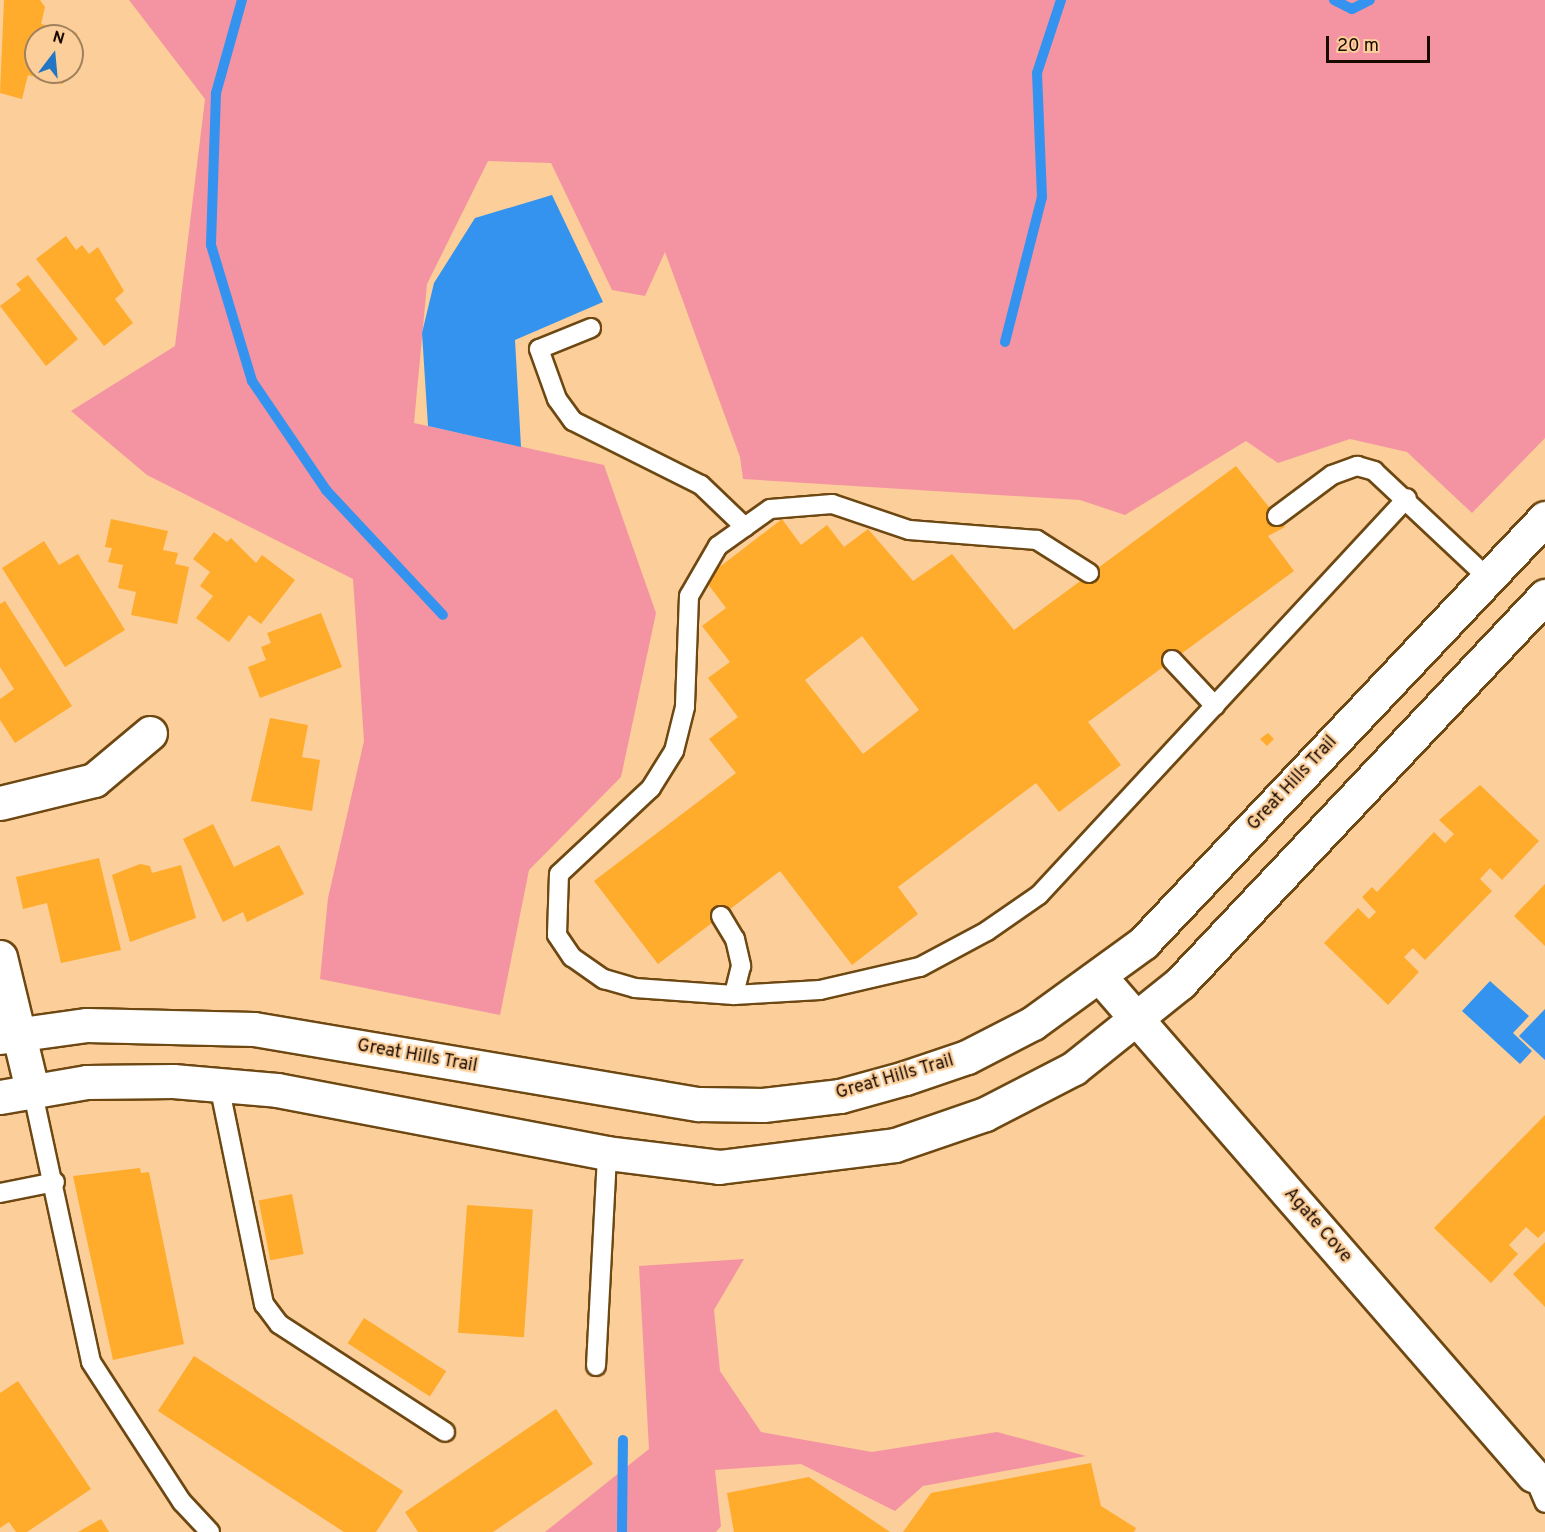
<!DOCTYPE html>
<html>
<head>
<meta charset="utf-8">
<style>
	body { margin:0 }
	#map { position:relative; width:1545px; height:1532px; overflow:hidden; background:#fbce9a; font-family:Overpass,sans-serif }
	div>[style] { position:absolute }
	[style*='--x'] { left:calc(var(--x)*1px); top:calc(var(--y)*1px); width:calc(var(--w)*1px); rotate:calc(var(--a)*1deg) }
	.green>* { inset:0; background:#f494a2 }
	.water>* { inset:0; background:#3493ee }
	.stream>* { height:10px; margin:-5px; padding:0 5px; transform-origin:5px; border-radius:5px; background:#3493ee }
	.building>* { inset:0; background:#ffab2c; transform-origin:0 0 }
	.roads { filter:drop-shadow(2px 0 #6e4812) drop-shadow(-2px 0 #6e4812) drop-shadow(0 2px #6e4812) drop-shadow(0 -2px #6e4812) }
	.service>* { height:18px; margin:-9px; padding:0 9px; transform-origin:9px; border-radius:9px; background:#fff }
	.minor>* { height:33px; margin:-16.5px; padding:0 16.5px; transform-origin:16.5px; border-radius:16.5px; background:#fff }
	.tertiary>* { height:33px; margin:-16.5px; padding:0 16.5px; transform-origin:16.5px; border-radius:16.5px; background:#fff }
	span { translate:-50% -50%; white-space:nowrap; text-align:center; line-height:1.15; -webkit-text-stroke:4.5px #fbce9a; paint-order:stroke }
	.street-label { font-size:18px; color:#190a00 }
	.north { position:absolute; left:24px; top:24px; width:60px; height:60px; box-sizing:border-box; background:#fbce9a; border:2px solid #a1805c; border-radius:50%; rotate:16deg; font-size:16px; font-weight:700; line-height:24px; text-align:center; color:#190a00 }
	.north::after { content:''; display:block; margin:auto; width:21px; height:27px; background:#2276c4; clip-path:polygon(50% 0,100% 100%,50% 72%,0 100%) }
	.scale { position:absolute; left:1326px; top:36px; width:104px; height:27px; box-sizing:border-box; border:3px solid #190a00; border-top:0; padding-left:8px; font-size:18px; line-height:21px; white-space:nowrap; color:#190a00; -webkit-text-stroke:4px #fbce9a; paint-order:stroke }
</style>
</head>
<body>
<div id="map">
	<div class="green">
		<div style="clip-path:polygon(129px 0,1545px 0,1545px 438px,1472px 513px,1407px 452px,1350px 439px,1278px 463px,1246px 441px,1125px 515px,1080px 500px,743px 479px,740px 457px,665px 252px,645px 296px,612px 290px,551px 163px,488px 161px,427px 284px,414px 423px,604px 465px,656px 613px,621px 777px,529px 870px,500px 1015px,320px 979px,328px 898px,364px 741px,353px 579px,147px 475px,71px 411px,175px 346px,205px 99px)"></div>
		<div style="clip-path:polygon(744px 1259px,714px 1310px,720px 1371px,761px 1432px,872px 1452px,997px 1432px,1086px 1456px,923px 1486px,895px 1511px,801px 1464px,715px 1470px,721px 1526px,716px 1532px,545px 1532px,649px 1449px,639px 1266px)"></div>
	</div>
	<div class="water">
		<div style="clip-path:polygon(552px 195px,603px 302px,515px 340px,521px 447px,428px 426px,422px 333px,434px 283px,475px 218px)"></div>
		<div style="clip-path:polygon(1490px 981px,1529px 1016px,1513px 1033px,1532px 1051px,1520px 1064px,1462px 1011px)"></div>
		<div style="clip-path:polygon(1545px 1009px,1545px 1060px,1519px 1036px)"></div>
	</div>
	<div class="stream">
		<div style="--x:242;--y:0;--w:97;--a:105.6"></div>
		<div style="--x:216;--y:93;--w:152;--a:91.9"></div>
		<div style="--x:211;--y:245;--w:142;--a:73.2"></div>
		<div style="--x:252;--y:381;--w:132;--a:55.8"></div>
		<div style="--x:326;--y:490;--w:171;--a:46.9"></div>
		<div style="--x:1334;--y:0;--w:20;--a:27"></div>
		<div style="--x:1352;--y:9;--w:20;--a:-27"></div>
		<div style="--x:1005;--y:342;--w:150;--a:-75.7"></div>
		<div style="--x:1042;--y:197;--w:124;--a:-92.3"></div>
		<div style="--x:1037;--y:73;--w:77;--a:-71.8"></div>
		<div style="--x:622;--y:1532;--w:92;--a:-89.4"></div>
	</div>
	<div class="building">
		<div style="clip-path:polygon(4px 0,40px 0,45px 7px,41px 24px,77px 33px,73px 49px,72px 36px,36px 36px,36px 72px,67px 72px,63px 84px,28px 75px,22px 99px,0 93px)"></div>
		<div style="clip-path:polygon(66px 236px,76px 250px,82px 245px,89px 254px,98px 247px,124px 291px,115px 299px,133px 323px,104px 346px,36px 259px)"></div>
		<div style="clip-path:polygon(28px 275px,78px 339px,46px 366px,0 306px,21px 290px,16px 284px)"></div>
		<div style="clip-path:polygon(evenodd,1236px 466px,1285px 527px,1268px 536px,1294px 571px,1088px 722px,1121px 765px,1059px 812px,1036px 783px,898px 887px,918px 914px,852px 965px,780px 871px,658px 964px,594px 881px,736px 773px,709px 739px,738px 717px,708px 678px,730px 662px,702px 626px,726px 608px,704px 579px,782px 519px,801px 545px,827px 525px,844px 547px,868px 529px,913px 581px,952px 554px,1014px 630px,1236px 466px,862px 636px,919px 710px,863px 754px,805px 680px,862px 636px)"></div>
		<div style="clip-path:polygon(111px 519px,168px 531px,163px 550px,178px 553px,175px 564px,189px 567px,177px 624px,131px 615px,136px 592px,118px 588px,123px 565px,108px 562px,112px 548px,105px 547px)"></div>
		<div style="clip-path:polygon(214px 532px,227px 542px,231px 538px,256px 563px,262px 555px,295px 580px,261px 624px,249px 615px,229px 642px,196px 618px,213px 596px,200px 586px,210px 572px,193px 559px)"></div>
		<div style="clip-path:polygon(44px 541px,59px 565px,78px 554px,125px 630px,65px 667px,2px 568px)"></div>
		<div style="clip-path:polygon(5px 601px,72px 706px,15px 743px,0 720px,0 699px,14px 689px,0 667px,0 604px)"></div>
		<div style="clip-path:polygon(321px 613px,342px 667px,260px 698px,248px 667px,266px 660px,261px 647px,271px 643px,267px 633px)"></div>
		<div style="clip-path:polygon(270px 718px,308px 725px,302px 757px,320px 760px,312px 811px,251px 801px)"></div>
		<div style="clip-path:polygon(1268px 733px,1274px 739px,1267px 746px,1260px 739px)"></div>
		<div style="clip-path:polygon(1480px 785px,1539px 841px,1502px 880px,1490px 868px,1480px 879px,1492px 891px,1425px 960px,1413px 948px,1404px 957px,1419px 972px,1388px 1005px,1324px 943px,1358px 908px,1369px 919px,1376px 912px,1362px 897px,1372px 887px,1377px 892px,1434px 832px,1445px 843px,1454px 834px,1439px 820px)"></div>
		<div style="clip-path:polygon(213px 824px,234px 867px,279px 845px,304px 894px,247px 922px,243px 912px,223px 922px,183px 839px)"></div>
		<div style="clip-path:polygon(99px 858px,121px 950px,61px 963px,47px 903px,23px 909px,16px 877px)"></div>
		<div style="clip-path:polygon(140px 864px,150px 866px,152px 873px,181px 865px,196px 918px,130px 942px,112px 875px)"></div>
		<div style="clip-path:polygon(1545px 884px,1545px 946px,1514px 916px)"></div>
		<div style="clip-path:polygon(1545px 1115px,1545px 1231px,1538px 1238px,1526px 1227px,1509px 1245px,1518px 1254px,1491px 1283px,1434px 1228px)"></div>
		<div style="clip-path:polygon(140px 1168px,141px 1173px,149px 1172px,184px 1344px,113px 1360px,73px 1176px)"></div>
		<div style="left:292px;top:1194px;width:61px;height:34px;rotate:79deg"></div>
		<div style="left:467px;top:1205px;width:66px;height:128px;rotate:4deg"></div>
		<div style="clip-path:polygon(1545px 1242px,1545px 1307px,1513px 1274px)"></div>
		<div style="left:364px;top:1318px;width:98px;height:30px;rotate:33deg"></div>
		<div style="clip-path:polygon(194px 1356px,403px 1491px,376px 1532px,344px 1532px,158px 1411px)"></div>
		<div style="clip-path:polygon(18px 1381px,91px 1489px,27px 1532px,16px 1532px,9px 1522px,0 1528px,0 1393px)"></div>
		<div style="clip-path:polygon(556px 1409px,593px 1464px,493px 1532px,418px 1532px,405px 1512px)"></div>
		<div style="clip-path:polygon(1091px 1463px,1101px 1506px,1136px 1528px,1134px 1532px,903px 1532px,931px 1493px)"></div>
		<div style="clip-path:polygon(809px 1477px,890px 1532px,734px 1532px,727px 1493px)"></div>
		<div style="clip-path:polygon(101px 1519px,109px 1532px,78px 1532px)"></div>
	</div>
	<div class="roads">
		<div class="service">
			<div style="--x:591;--y:328;--w:56;--a:158"></div>
			<div style="--x:539;--y:349;--w:53;--a:70.2"></div>
			<div style="--x:557;--y:399;--w:27;--a:54"></div>
			<div style="--x:573;--y:421;--w:143;--a:26.6"></div>
			<div style="--x:701;--y:485;--w:61;--a:43.7"></div>
			<div style="--x:1277;--y:516;--w:69;--a:-36.7"></div>
			<div style="--x:1332;--y:475;--w:27;--a:-20"></div>
			<div style="--x:1357;--y:466;--w:18;--a:16"></div>
			<div style="--x:1374;--y:471;--w:156;--a:43.2"></div>
			<div style="--x:1089;--y:573;--w:62;--a:-147.6"></div>
			<div style="--x:1037;--y:540;--w:128;--a:-175.5"></div>
			<div style="--x:909;--y:530;--w:81;--a:-161.3"></div>
			<div style="--x:832;--y:504;--w:62;--a:175.4"></div>
			<div style="--x:770;--y:509;--w:64;--a:144.6"></div>
			<div style="--x:718;--y:546;--w:58;--a:120.1"></div>
			<div style="--x:689;--y:596;--w:111;--a:92.1"></div>
			<div style="--x:685;--y:707;--w:45;--a:104"></div>
			<div style="--x:674;--y:751;--w:44;--a:121.9"></div>
			<div style="--x:651;--y:788;--w:126;--a:136.9"></div>
			<div style="--x:559;--y:874;--w:61;--a:91.9"></div>
			<div style="--x:557;--y:935;--w:27;--a:56"></div>
			<div style="--x:572;--y:957;--w:39;--a:35"></div>
			<div style="--x:604;--y:979;--w:32;--a:16"></div>
			<div style="--x:635;--y:988;--w:99;--a:4"></div>
			<div style="--x:734;--y:995;--w:86;--a:-3.3"></div>
			<div style="--x:820;--y:990;--w:103;--a:-13"></div>
			<div style="--x:920;--y:967;--w:76;--a:-28.2"></div>
			<div style="--x:987;--y:931;--w:63;--a:-34.7"></div>
			<div style="--x:1039;--y:895;--w:541;--a:-47.17"></div>
			<div style="--x:1172;--y:660;--w:63;--a:46.9"></div>
			<div style="--x:721;--y:916;--w:27;--a:59"></div>
			<div style="--x:735;--y:939;--w:28;--a:77"></div>
			<div style="--x:741;--y:966;--w:30;--a:104"></div>
			<div style="--x:219;--y:1085;--w:224;--a:78.4"></div>
			<div style="--x:264;--y:1304;--w:25;--a:53"></div>
			<div style="--x:279;--y:1324;--w:198;--a:33"></div>
			<div style="--x:32;--y:1089;--w:279;--a:77.8"></div>
			<div style="--x:91;--y:1362;--w:167;--a:57"></div>
			<div style="--x:182;--y:1502;--w:41;--a:47"></div>
			<div style="--x:0;--y:1193;--w:56;--a:-11.3"></div>
			<div style="--x:596;--y:1366;--w:213;--a:-87"></div>
			<div style="--x:1533;--y:1475;--w:30;--a:67"></div>
		</div>
		<div class="minor">
			<div style="--x:0;--y:803;--w:97;--a:-13.7"></div>
			<div style="--x:94;--y:780;--w:73;--a:-40"></div>
			<div style="--x:0;--y:957;--w:136;--a:76.4"></div>
			<div style="--x:1101;--y:978;--w:659;--a:49"></div>
		</div>
		<div class="tertiary">
			<div style="--x:0;--y:1037;--w:88;--a:-7.9"></div>
			<div style="--x:87;--y:1025;--w:167;--a:1.4"></div>
			<div style="--x:254;--y:1029;--w:451;--a:9.6"></div>
			<div style="--x:699;--y:1104;--w:64;--a:0.9"></div>
			<div style="--x:763;--y:1105;--w:78;--a:-6.7"></div>
			<div style="--x:840;--y:1096;--w:67;--a:-15.5"></div>
			<div style="--x:905;--y:1078;--w:65;--a:-18.7"></div>
			<div style="--x:967;--y:1057;--w:74;--a:-27.3"></div>
			<div style="--x:1033;--y:1023;--w:136;--a:-36"></div>
			<div style="--x:1143;--y:943;--w:585;--a:-46.59"></div>
			<div style="--x:0;--y:1097;--w:88;--a:-9.8"></div>
			<div style="--x:87;--y:1082;--w:86;--a:-0.7"></div>
			<div style="--x:173;--y:1081;--w:104;--a:4.9"></div>
			<div style="--x:277;--y:1090;--w:336;--a:10.8"></div>
			<div style="--x:607;--y:1153;--w:113;--a:7.1"></div>
			<div style="--x:719;--y:1167;--w:177;--a:-7.1"></div>
			<div style="--x:895;--y:1145;--w:95;--a:-19"></div>
			<div style="--x:985;--y:1114;--w:100;--a:-27.3"></div>
			<div style="--x:1074;--y:1068;--w:136;--a:-38.7"></div>
			<div style="--x:1180;--y:983;--w:532;--a:-46.68"></div>
		</div>
	</div>
	<div class="street-label">
		<span style="left:1293px;top:784px;rotate:-47deg">Great Hills Trail</span>
		<span style="left:417px;top:1057px;rotate:10deg">Great Hills Trail</span>
		<span style="left:895px;top:1078px;rotate:-16deg">Great Hills Trail</span>
		<span style="left:1317px;top:1226px;rotate:49deg">Agate Cove</span>
	</div>
	<div class="north">N</div>
	<div class="scale">20 m</div>
</div>
</body>
</html>
